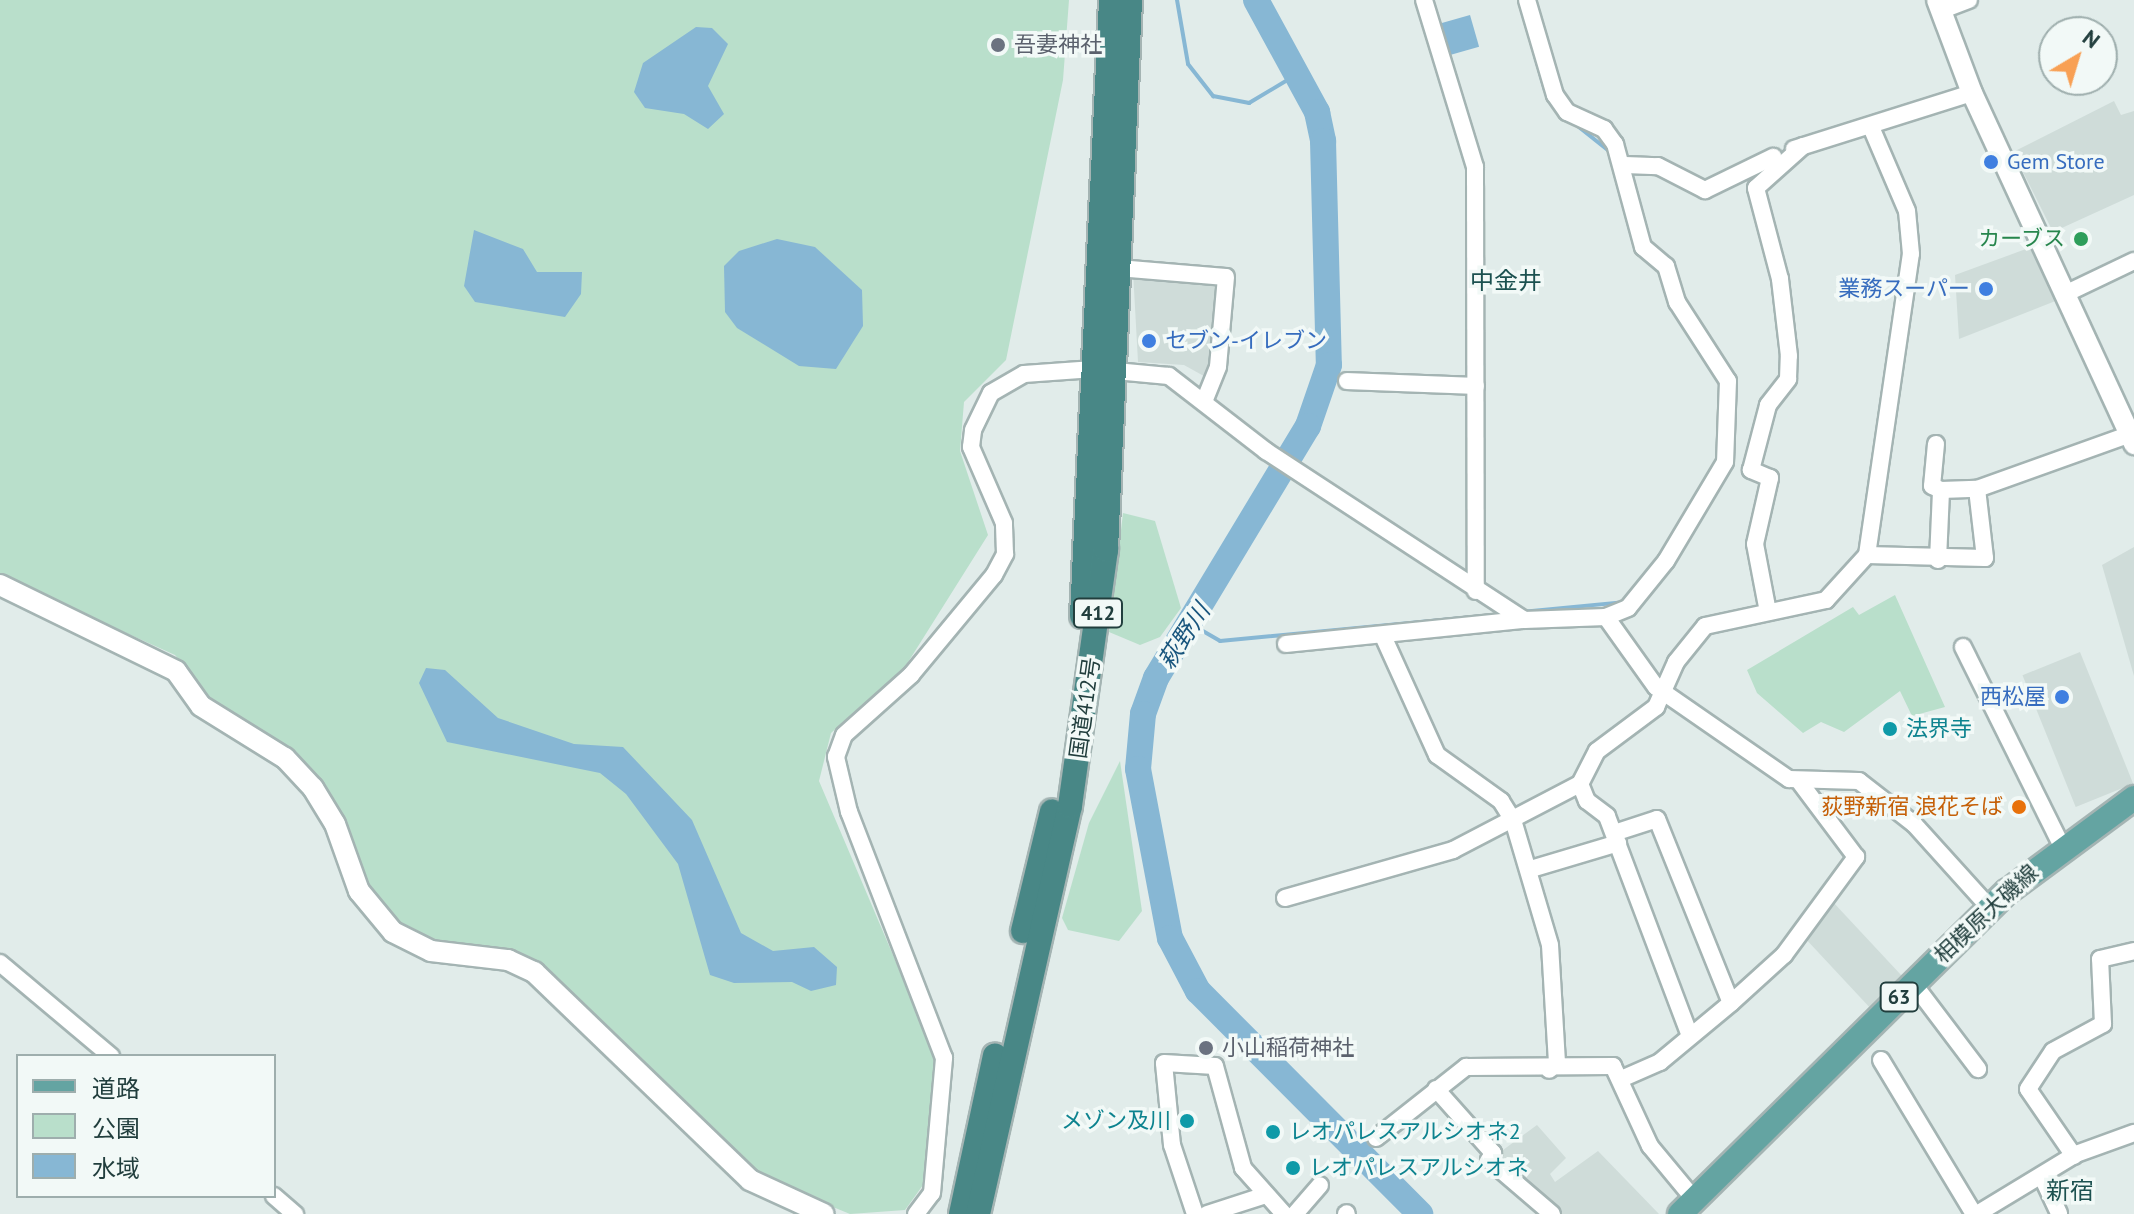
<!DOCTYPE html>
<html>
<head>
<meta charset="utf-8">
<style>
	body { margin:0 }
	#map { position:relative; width:2134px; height:1214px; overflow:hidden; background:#e1ecea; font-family:"PT Sans","Noto Sans JP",sans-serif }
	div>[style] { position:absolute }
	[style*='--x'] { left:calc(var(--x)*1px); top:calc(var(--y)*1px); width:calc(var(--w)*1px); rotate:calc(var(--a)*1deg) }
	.built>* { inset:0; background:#cfdcd9; transform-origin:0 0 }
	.green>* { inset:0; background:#b9dfcb }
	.water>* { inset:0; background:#87b7d4; transform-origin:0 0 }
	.stream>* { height:4px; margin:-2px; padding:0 2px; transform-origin:2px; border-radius:2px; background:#87b7d4 }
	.river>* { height:26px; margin:-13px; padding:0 13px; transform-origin:13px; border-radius:13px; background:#87b7d4 }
	.roads { filter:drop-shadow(2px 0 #a4b4b3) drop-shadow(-2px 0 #a4b4b3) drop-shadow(0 2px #a4b4b3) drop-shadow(0 -2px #a4b4b3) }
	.minor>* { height:16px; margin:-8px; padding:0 8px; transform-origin:8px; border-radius:8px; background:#fff }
	.tertiary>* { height:20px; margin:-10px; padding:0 10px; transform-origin:10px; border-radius:10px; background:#fff }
	.primary>* { height:24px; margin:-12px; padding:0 12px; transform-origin:12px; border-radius:12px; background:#64a4a2 }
	.trunk>* { height:24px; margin:-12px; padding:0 12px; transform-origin:12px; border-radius:12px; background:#488786 }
	.dots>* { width:22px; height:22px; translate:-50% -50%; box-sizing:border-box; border:4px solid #f2f9f7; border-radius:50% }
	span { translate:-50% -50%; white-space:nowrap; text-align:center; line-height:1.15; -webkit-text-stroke:7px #f2f9f7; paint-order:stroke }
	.shield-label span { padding:2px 6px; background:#f2f9f7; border:2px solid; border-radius:6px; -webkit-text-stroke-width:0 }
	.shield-label { font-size:20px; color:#213e3d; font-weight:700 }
	.worship-label { font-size:22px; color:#5b616d }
	.left { translate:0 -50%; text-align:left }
	.shop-label { font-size:22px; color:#366cbe }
	.right { translate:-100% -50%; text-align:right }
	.leisure-label { font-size:22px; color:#27864d }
	.street-label { font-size:22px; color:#213e3d }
	.culture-label { font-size:22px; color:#0d838f }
	.food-label { font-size:22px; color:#c56008 }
	.neighbourhood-label { font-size:24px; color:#1c5150 }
	.water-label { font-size:24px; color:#18557d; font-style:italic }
	.legend { position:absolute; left:16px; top:1054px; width:260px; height:144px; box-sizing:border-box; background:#f2f9f7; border:2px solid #9eaead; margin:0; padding:10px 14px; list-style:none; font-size:24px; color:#213e3d }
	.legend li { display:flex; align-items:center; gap:16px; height:40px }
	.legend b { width:40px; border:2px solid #9eaead }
	.north { position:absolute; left:2038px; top:16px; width:80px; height:80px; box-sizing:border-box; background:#f2f9f7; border:2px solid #9eaead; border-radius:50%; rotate:38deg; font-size:22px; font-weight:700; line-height:32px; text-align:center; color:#213e3d }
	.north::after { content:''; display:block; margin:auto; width:28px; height:36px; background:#f8a054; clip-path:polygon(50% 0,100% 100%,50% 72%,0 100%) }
</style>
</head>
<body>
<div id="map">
	<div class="built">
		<div style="clip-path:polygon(2114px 101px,2121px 115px,2134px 111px,2134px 195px,2053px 232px,2013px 152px)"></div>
		<div style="clip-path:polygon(2037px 245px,2063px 298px,1959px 339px,1955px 275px)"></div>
		<div style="clip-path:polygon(1133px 271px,1220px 279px,1211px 380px,1184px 365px,1138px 362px)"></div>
		<div style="clip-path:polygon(2134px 547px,2134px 676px,2102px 565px)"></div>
		<div style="left:2080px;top:652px;width:142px;height:62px;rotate:68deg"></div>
		<div style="left:1832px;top:901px;width:106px;height:45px;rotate:47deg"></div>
		<div style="clip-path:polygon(1537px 1125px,1566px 1158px,1550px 1174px,1555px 1182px,1598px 1151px,1659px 1214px,1558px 1214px,1495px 1156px)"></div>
	</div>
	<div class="green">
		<div style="clip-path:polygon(0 0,1069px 0,1063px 80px,1006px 360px,964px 402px,960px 451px,988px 535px,905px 667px,831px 733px,819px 781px,935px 1054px,923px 1185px,905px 1210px,850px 1214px,765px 1179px,543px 967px,506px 949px,443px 944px,405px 929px,373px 899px,305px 765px,217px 706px,175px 655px,0 576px)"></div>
		<div style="clip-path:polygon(1123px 513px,1155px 521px,1181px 608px,1160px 637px,1140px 645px,1109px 632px)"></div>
		<div style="clip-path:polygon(1895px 595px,1945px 707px,1912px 716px,1900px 691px,1844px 732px,1821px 722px,1803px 733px,1757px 693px,1747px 670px,1853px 607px,1859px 615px)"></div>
		<div style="clip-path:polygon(1120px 761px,1142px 911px,1119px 941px,1068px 930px,1062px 918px,1089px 823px)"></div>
	</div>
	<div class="water">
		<div style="left:1470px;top:15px;width:33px;height:32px;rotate:74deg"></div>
		<div style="clip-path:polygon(696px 27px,712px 28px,728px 44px,708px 86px,724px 114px,708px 129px,684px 114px,645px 108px,634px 92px,643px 63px)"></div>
		<div style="clip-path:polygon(474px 230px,523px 249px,537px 272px,582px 272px,581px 294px,565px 317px,475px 302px,464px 286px)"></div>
		<div style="clip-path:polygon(777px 239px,815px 247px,862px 290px,863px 326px,836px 369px,799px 366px,737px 328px,725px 312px,724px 266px,739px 251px)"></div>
		<div style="clip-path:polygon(426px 668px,445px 670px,498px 718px,574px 744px,623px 747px,692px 820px,741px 933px,773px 951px,814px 947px,837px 967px,836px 985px,811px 991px,792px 982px,734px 983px,710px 975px,678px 864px,626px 794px,600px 773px,447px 742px,419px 683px)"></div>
	</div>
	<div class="stream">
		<div style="--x:1177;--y:0;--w:65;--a:80.2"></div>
		<div style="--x:1188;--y:64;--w:41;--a:52"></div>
		<div style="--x:1213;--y:96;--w:37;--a:11"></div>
		<div style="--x:1249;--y:103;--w:55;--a:-30.8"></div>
		<div style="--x:1534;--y:52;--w:40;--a:74"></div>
		<div style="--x:1555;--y:108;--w:69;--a:38.5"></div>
		<div style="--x:1521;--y:612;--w:103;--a:-5.5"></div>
		<div style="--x:1189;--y:623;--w:36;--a:30"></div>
		<div style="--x:1220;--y:641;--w:286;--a:-5.4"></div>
	</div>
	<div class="river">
		<div style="--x:1256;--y:0;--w:128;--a:61.4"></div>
		<div style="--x:1317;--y:112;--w:30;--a:78"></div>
		<div style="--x:1323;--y:141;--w:224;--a:88.5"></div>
		<div style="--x:1329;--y:365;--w:65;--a:109"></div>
		<div style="--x:1308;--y:426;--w:294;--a:121.1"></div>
		<div style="--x:1156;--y:678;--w:38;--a:110"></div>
		<div style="--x:1143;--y:714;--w:55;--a:95.2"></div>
		<div style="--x:1138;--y:769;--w:172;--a:79.3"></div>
		<div style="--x:1170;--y:938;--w:60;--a:62.2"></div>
		<div style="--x:1198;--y:991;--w:315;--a:45.1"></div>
	</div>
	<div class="roads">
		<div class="minor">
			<div style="--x:1424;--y:0;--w:175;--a:73"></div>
			<div style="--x:1475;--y:167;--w:424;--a:89.9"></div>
			<div style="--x:1527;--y:0;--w:99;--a:73.6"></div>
			<div style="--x:1555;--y:95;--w:21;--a:55"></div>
			<div style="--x:1567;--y:112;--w:41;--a:24.7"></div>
			<div style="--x:1604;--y:129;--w:19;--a:54"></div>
			<div style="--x:1615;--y:144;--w:107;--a:74.8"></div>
			<div style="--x:1643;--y:247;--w:30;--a:40"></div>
			<div style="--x:1666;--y:266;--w:38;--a:73"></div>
			<div style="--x:1677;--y:302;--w:94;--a:57.2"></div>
			<div style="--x:1728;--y:381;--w:81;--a:92.1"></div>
			<div style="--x:1725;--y:462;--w:115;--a:120.8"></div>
			<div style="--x:1666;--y:561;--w:60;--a:129"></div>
			<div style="--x:1628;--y:608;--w:24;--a:158"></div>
			<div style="--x:1940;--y:11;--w:31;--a:-21"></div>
			<div style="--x:1794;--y:149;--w:187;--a:-17.5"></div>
			<div style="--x:1625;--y:165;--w:33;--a:2"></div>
			<div style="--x:1658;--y:166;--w:53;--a:27.1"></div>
			<div style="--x:1705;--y:190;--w:76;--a:-25.9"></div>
			<div style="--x:1118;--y:268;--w:108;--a:4.8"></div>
			<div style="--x:1226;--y:277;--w:90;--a:95.1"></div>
			<div style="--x:1218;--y:367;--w:35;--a:112"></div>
			<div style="--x:2069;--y:292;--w:72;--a:-25.5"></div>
			<div style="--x:1347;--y:381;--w:129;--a:2.2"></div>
			<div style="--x:1936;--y:444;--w:42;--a:95.4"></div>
			<div style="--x:1932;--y:486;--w:10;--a:24"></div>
			<div style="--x:1867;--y:555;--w:118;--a:1.5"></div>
			<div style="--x:1985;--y:558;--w:69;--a:-96.6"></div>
			<div style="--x:1977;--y:489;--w:164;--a:-19.7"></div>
			<div style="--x:1938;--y:560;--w:70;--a:-87.5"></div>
			<div style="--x:1941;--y:490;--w:36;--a:-2"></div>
			<div style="--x:1768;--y:612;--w:69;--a:-100.8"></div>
			<div style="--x:1755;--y:544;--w:68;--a:-77.2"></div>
			<div style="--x:1770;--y:478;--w:21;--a:-157"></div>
			<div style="--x:1751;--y:470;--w:67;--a:-75.3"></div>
			<div style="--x:1768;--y:405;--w:33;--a:-52"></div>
			<div style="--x:1788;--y:379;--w:23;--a:-88"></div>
			<div style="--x:1789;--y:356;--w:78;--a:-96.7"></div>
			<div style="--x:1780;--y:279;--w:94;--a:-104.8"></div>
			<div style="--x:1756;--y:188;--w:63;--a:-41.8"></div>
			<div style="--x:1383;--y:636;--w:131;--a:65.6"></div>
			<div style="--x:1437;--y:755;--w:79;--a:35.7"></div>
			<div style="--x:1501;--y:801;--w:22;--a:58"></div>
			<div style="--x:1513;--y:820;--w:130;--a:73.5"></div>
			<div style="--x:1550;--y:945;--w:117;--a:86.6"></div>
			<div style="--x:1557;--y:1062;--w:11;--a:135"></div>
			<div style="--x:1286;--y:644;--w:239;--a:-5.8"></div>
			<div style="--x:1963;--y:647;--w:222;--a:63.6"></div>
			<div style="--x:1614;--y:833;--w:45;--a:-18"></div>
			<div style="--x:1657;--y:819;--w:198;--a:68.1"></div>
			<div style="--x:1731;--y:1003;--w:92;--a:140.3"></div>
			<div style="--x:1660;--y:1062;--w:43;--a:156.4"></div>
			<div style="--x:1531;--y:869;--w:91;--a:-16.6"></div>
			<div style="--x:1285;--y:898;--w:175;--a:-15.9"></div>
			<div style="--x:1453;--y:850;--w:143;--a:-27.5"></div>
			<div style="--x:0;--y:963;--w:145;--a:40"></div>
			<div style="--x:1913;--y:983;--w:108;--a:52.9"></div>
			<div style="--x:1731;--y:1003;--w:72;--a:-42.2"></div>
			<div style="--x:1784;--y:955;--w:122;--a:-53.7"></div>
			<div style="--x:1856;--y:857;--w:95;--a:-126.9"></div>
			<div style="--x:1690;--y:1036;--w:235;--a:-110.7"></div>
			<div style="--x:1607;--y:816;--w:25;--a:-143"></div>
			<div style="--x:1587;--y:801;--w:18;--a:-112"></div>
			<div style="--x:1580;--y:784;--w:37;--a:-63"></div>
			<div style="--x:1597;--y:751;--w:74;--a:-36.7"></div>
			<div style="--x:1656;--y:707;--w:49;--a:-66"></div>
			<div style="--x:1676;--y:662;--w:46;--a:-51.1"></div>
			<div style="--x:1705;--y:626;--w:124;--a:-12.1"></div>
			<div style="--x:1826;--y:600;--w:61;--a:-47.7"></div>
			<div style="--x:1867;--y:555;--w:304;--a:-81.7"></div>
			<div style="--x:1911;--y:254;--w:43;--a:-95.3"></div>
			<div style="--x:1907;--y:211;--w:91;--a:-113.2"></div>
			<div style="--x:1881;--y:1060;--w:180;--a:58.9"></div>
			<div style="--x:1436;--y:1089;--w:86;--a:48.3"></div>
			<div style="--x:1493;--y:1153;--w:8;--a:120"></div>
			<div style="--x:1489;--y:1160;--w:83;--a:40.6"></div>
			<div style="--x:1376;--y:1138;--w:115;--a:-38.3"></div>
			<div style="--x:1466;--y:1067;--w:147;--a:-0.4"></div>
			<div style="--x:1613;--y:1066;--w:88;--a:65.2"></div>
			<div style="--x:1650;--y:1146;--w:69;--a:50.3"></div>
			<div style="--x:2074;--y:1156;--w:81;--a:-124.5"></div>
			<div style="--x:2028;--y:1089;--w:45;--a:-56.7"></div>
			<div style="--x:2053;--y:1051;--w:57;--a:-28.4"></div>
			<div style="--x:2103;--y:1024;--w:65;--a:-92.6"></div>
			<div style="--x:2100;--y:959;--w:35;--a:-13"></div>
			<div style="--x:2043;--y:1179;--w:38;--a:65"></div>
			<div style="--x:274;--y:1196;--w:28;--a:41"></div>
			<div style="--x:916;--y:1214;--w:26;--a:-53"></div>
			<div style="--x:932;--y:1193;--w:136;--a:-84.9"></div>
			<div style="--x:944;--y:1058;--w:264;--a:-111.1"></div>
			<div style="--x:849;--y:812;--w:57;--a:-103.3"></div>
			<div style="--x:836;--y:757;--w:23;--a:-70"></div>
			<div style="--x:844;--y:735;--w:90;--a:-41.8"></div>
			<div style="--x:911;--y:675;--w:130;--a:-50.3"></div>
			<div style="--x:994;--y:575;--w:24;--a:-62"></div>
			<div style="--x:1005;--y:554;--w:31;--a:-92"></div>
			<div style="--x:1004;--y:523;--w:83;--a:-113.5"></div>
			<div style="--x:971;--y:447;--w:17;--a:-83"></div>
			<div style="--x:973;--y:430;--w:41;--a:-64.1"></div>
			<div style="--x:991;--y:393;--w:38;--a:-30"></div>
			<div style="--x:1024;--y:374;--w:70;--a:-4.1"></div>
			<div style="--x:1094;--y:369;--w:75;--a:5.3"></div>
			<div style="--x:1169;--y:376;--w:123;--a:37.7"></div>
			<div style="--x:1266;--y:451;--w:308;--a:33.2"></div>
			<div style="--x:1524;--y:620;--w:82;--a:-2.1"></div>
			<div style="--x:1606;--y:617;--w:86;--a:54.5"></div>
			<div style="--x:1656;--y:687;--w:162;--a:34.7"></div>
			<div style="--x:1789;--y:779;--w:70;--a:1.6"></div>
			<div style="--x:1859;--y:781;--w:70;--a:38"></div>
			<div style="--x:1914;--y:824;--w:113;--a:47.9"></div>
			<div style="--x:1195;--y:1214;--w:73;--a:-108.4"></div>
			<div style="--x:1172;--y:1145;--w:82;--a:-95.6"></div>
			<div style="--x:1164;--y:1063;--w:51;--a:3.4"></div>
			<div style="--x:1215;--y:1066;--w:106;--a:74.6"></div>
			<div style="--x:1243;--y:1168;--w:62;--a:48.3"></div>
			<div style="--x:1207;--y:1214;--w:59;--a:-17.8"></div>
			<div style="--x:1295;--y:1214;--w:38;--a:-49"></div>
			<div style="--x:1346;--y:1214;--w:1;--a:-45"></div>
			<div style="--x:1977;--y:1214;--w:116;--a:-31.2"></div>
			<div style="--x:2076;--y:1154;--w:62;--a:-19.9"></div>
		</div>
		<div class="tertiary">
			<div style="--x:1937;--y:0;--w:99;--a:69.4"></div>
			<div style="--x:1972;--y:93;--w:387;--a:65.2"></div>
			<div style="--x:0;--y:585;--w:196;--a:26"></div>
			<div style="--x:176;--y:671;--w:43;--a:54.5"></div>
			<div style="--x:201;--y:706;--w:99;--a:31.8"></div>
			<div style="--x:285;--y:758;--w:41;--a:47"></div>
			<div style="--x:313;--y:788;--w:42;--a:58.6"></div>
			<div style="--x:335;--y:824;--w:71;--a:70.3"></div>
			<div style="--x:359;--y:891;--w:53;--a:50.3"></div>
			<div style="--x:393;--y:932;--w:42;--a:26.6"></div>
			<div style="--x:431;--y:951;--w:78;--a:6.7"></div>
			<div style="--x:508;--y:960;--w:29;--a:25"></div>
			<div style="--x:534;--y:972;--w:300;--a:43.9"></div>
			<div style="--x:750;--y:1180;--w:81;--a:24.7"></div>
		</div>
		<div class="primary">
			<div style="--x:1680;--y:1214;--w:459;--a:-44.6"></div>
			<div style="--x:2007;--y:892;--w:158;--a:-36.5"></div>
		</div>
		<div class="trunk">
			<div style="--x:1082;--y:616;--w:617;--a:-87.3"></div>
			<div style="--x:1023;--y:931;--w:123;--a:-76.4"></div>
			<div style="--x:961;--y:1214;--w:162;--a:-77.9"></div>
			<div style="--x:978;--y:1214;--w:418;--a:-77.3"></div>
			<div style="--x:1070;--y:806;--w:259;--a:-82"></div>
			<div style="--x:1106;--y:550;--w:551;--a:-87.5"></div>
		</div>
	</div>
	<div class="dots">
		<div style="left:998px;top:45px;background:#6b7280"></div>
		<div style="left:1991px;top:162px;background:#3f7fe0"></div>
		<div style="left:2081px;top:239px;background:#2e9e5b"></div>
		<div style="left:1986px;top:289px;background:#3f7fe0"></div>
		<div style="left:1149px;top:341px;background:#3f7fe0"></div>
		<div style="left:2062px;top:697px;background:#3f7fe0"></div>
		<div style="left:1890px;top:729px;background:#0f9aa8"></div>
		<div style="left:2019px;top:807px;background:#e8710a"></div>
		<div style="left:1206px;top:1048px;background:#6b7280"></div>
		<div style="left:1187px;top:1121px;background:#0f9aa8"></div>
		<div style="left:1273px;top:1132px;background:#0f9aa8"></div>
		<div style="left:1293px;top:1168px;background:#0f9aa8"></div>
	</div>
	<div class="shield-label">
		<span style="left:1098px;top:613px">412</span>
		<span style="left:1899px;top:997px">63</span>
	</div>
	<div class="worship-label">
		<span class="left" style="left:1014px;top:45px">吾妻神社</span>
		<span class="left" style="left:1222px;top:1048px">小山稲荷神社</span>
	</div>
	<div class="shop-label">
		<span class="left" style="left:2007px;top:162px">Gem Store</span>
		<span class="right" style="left:1970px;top:289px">業務スーパー</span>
		<span class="left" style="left:1165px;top:341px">セブン-イレブン</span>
		<span class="right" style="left:2046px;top:697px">西松屋</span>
	</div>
	<div class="leisure-label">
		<span class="right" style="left:2065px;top:239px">カーブス</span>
	</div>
	<div class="street-label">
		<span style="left:1085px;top:708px;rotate:-82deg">国道412号</span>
		<span style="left:1986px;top:914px;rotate:-43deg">相模原大磯線</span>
	</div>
	<div class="culture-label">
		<span class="left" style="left:1906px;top:729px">法界寺</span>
		<span class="right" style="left:1171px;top:1121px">メゾン及川</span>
		<span class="left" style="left:1289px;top:1132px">レオパレスアルシオネ2</span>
		<span class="left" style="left:1309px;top:1168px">レオパレスアルシオネ</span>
	</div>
	<div class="food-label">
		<span class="right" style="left:2003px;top:807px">荻野新宿 浪花そば</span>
	</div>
	<div class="neighbourhood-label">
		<span style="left:1506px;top:281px">中金井</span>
		<span style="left:2070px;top:1191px">新宿</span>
	</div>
	<div class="water-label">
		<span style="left:1184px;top:636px;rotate:-57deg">萩野川</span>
	</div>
	<ul class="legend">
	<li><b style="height:10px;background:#64a4a2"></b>道路</li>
	<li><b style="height:22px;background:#b9dfcb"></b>公園</li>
	<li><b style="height:22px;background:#87b7d4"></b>水域</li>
	</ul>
	<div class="north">N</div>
</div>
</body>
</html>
